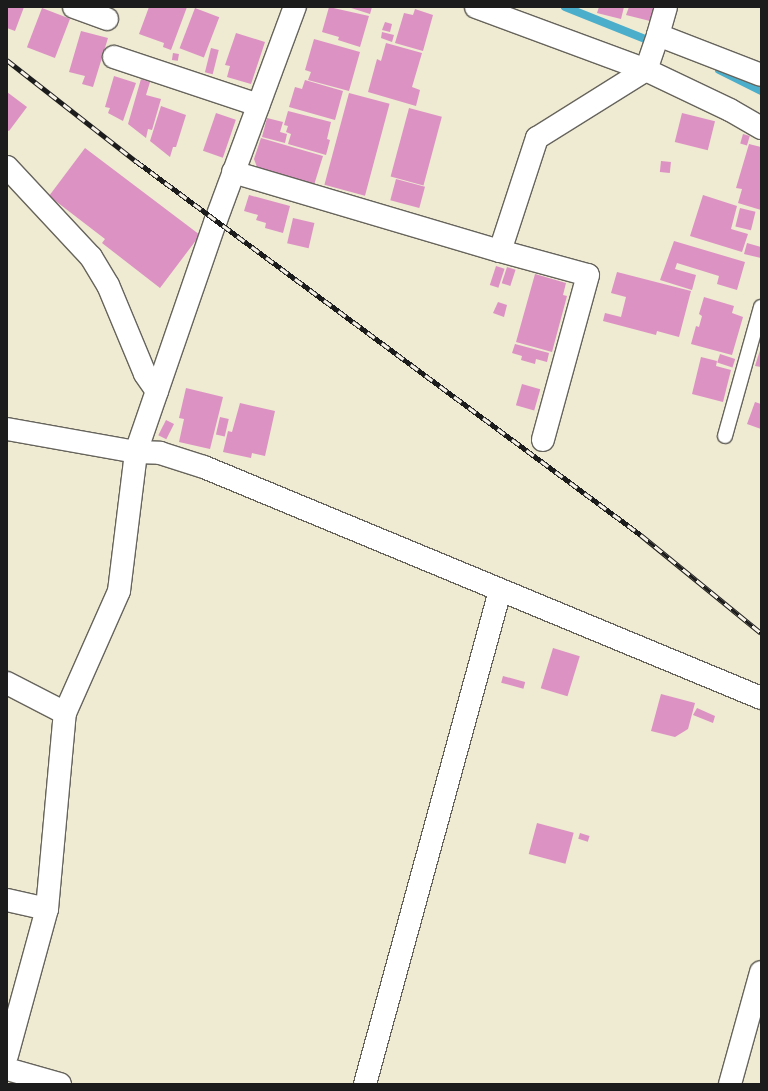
<!DOCTYPE html>
<html>
<head>
<meta charset="utf-8">
<style>
	body { margin:0 }
	#map { position:relative; width:768px; height:1091px; overflow:hidden; background:#efead2; font-family:Cardo,serif }
	div>[style] { position:absolute }
	[style*='--x'] { left:calc(var(--x)*1px); top:calc(var(--y)*1px); width:calc(var(--w)*1px); rotate:calc(var(--a)*1deg) }
	.stream>* { height:8px; margin:-4px; padding:0 4px; transform-origin:4px; border-radius:4px; background:#4baeca }
	.building>* { inset:0; background:#dc92c3; transform-origin:0 0 }
	.roads { filter:drop-shadow(1px 0 #66645c) drop-shadow(-1px 0 #66645c) drop-shadow(0 1px #66645c) drop-shadow(0 -1px #66645c) }
	.service>* { height:14px; margin:-7px; padding:0 7px; transform-origin:7px; border-radius:7px; background:#fff }
	.minor>* { height:22px; margin:-11px; padding:0 11px; transform-origin:11px; border-radius:11px; background:#fff }
	.rail>* { height:4.5px; margin-top:-2.25px; transform-origin:0; background:repeating-linear-gradient(90deg,#f7f3e8 0 9px,#1c1c1c 0 18px); box-sizing:border-box; border-block:1px solid #1c1c1c }
	span { translate:-50% -50%; white-space:nowrap; text-align:center; line-height:1.15; -webkit-text-stroke:3px #f7f3e8; paint-order:stroke }
	.frame { position:absolute; inset:0; border:8px solid #1c1c1c; pointer-events:none }
</style>
</head>
<body>
<div id="map">
	<div class="stream">
		<div style="--x:565;--y:7;--w:97;--a:21.8"></div>
		<div style="--x:719;--y:70;--w:47;--a:26.6"></div>
	</div>
	<div class="building">
		<div style="clip-path:polygon(7px 7px,24px 7px,15px 31px,7px 28px)"></div>
		<div style="clip-path:polygon(149px 7px,187px 7px,171px 50px,163px 47px,164px 43px,139px 34px)"></div>
		<div style="clip-path:polygon(329px 7px,369px 16px,360px 47px,338px 40px,339px 37px,322px 32px)"></div>
		<div style="clip-path:polygon(348px 7px,372px 7px,370px 14px)"></div>
		<div style="clip-path:polygon(599px 7px,624px 7px,621px 19px,597px 13px)"></div>
		<div style="clip-path:polygon(629px 7px,654px 7px,650px 21px,626px 15px)"></div>
		<div style="left:42px;top:8px;width:30px;height:42px;rotate:21deg"></div>
		<div style="left:195px;top:8px;width:26px;height:43px;rotate:21deg"></div>
		<div style="clip-path:polygon(415px 9px,433px 15px,423px 51px,395px 43px,404px 13px,413px 15px)"></div>
		<div style="clip-path:polygon(385px 22px,392px 24px,390px 32px,382px 30px)"></div>
		<div style="clip-path:polygon(81px 31px,108px 38px,93px 87px,82px 84px,85px 76px,69px 72px)"></div>
		<div style="clip-path:polygon(382px 32px,394px 35px,392px 42px,381px 38px)"></div>
		<div style="clip-path:polygon(236px 33px,265px 42px,251px 84px,227px 77px,230px 66px,225px 65px)"></div>
		<div style="clip-path:polygon(314px 39px,360px 52px,349px 91px,308px 80px,311px 72px,305px 70px)"></div>
		<div style="clip-path:polygon(386px 43px,422px 53px,412px 87px,420px 90px,416px 106px,368px 92px,377px 59px,381px 61px)"></div>
		<div style="left:211px;top:48px;width:8px;height:25px;rotate:14deg"></div>
		<div style="left:173px;top:53px;width:6px;height:7px;rotate:9deg"></div>
		<div style="clip-path:polygon(114px 76px,136px 83px,123px 121px,108px 113px,110px 108px,105px 107px)"></div>
		<div style="clip-path:polygon(141px 79px,150px 82px,146px 95px,161px 99px,152px 130px,148px 129px,146px 138px,128px 124px)"></div>
		<div style="clip-path:polygon(305px 80px,343px 91px,335px 120px,289px 107px,295px 87px,302px 89px)"></div>
		<div style="clip-path:polygon(7px 92px,27px 107px,9px 131px,7px 130px)"></div>
		<div style="left:349px;top:93px;width:42px;height:95px;rotate:15deg"></div>
		<div style="clip-path:polygon(161px 106px,186px 115px,176px 147px,173px 147px,170px 157px,150px 141px)"></div>
		<div style="left:409px;top:108px;width:34px;height:71px;rotate:15deg"></div>
		<div style="clip-path:polygon(288px 111px,331px 122px,327px 139px,330px 140px,326px 155px,288px 144px,291px 134px,286px 132px,288px 126px,284px 125px)"></div>
		<div style="left:216px;top:113px;width:21px;height:40px;rotate:19deg"></div>
		<div style="left:682px;top:113px;width:34px;height:30px;rotate:14deg"></div>
		<div style="clip-path:polygon(267px 118px,283px 122px,280px 132px,287px 134px,285px 143px,262px 137px)"></div>
		<div style="left:743px;top:134px;width:7px;height:10px;rotate:16deg"></div>
		<div style="clip-path:polygon(261px 138px,323px 156px,314px 185px,257px 167px,254px 159px)"></div>
		<div style="clip-path:polygon(749px 144px,761px 147px,761px 210px,738px 203px,742px 189px,736px 188px)"></div>
		<div style="clip-path:polygon(85px 148px,200px 235px,160px 288px,102px 243px,105px 239px,49px 196px)"></div>
		<div style="left:661px;top:161px;width:10px;height:11px;rotate:6deg"></div>
		<div style="left:396px;top:179px;width:30px;height:22px;rotate:15deg"></div>
		<div style="clip-path:polygon(249px 195px,290px 206px,283px 233px,265px 228px,266px 223px,256px 220px,258px 215px,244px 211px)"></div>
		<div style="clip-path:polygon(703px 195px,737px 206px,731px 229px,748px 234px,742px 252px,690px 236px)"></div>
		<div style="left:740px;top:208px;width:16px;height:19px;rotate:14deg"></div>
		<div style="left:293px;top:218px;width:22px;height:26px;rotate:13deg"></div>
		<div style="clip-path:polygon(674px 241px,745px 262px,737px 290px,717px 284px,719px 276px,677px 263px,675px 269px,696px 275px,692px 290px,660px 280px)"></div>
		<div style="clip-path:polygon(747px 243px,761px 247px,761px 258px,744px 254px)"></div>
		<div style="left:496px;top:266px;width:9px;height:20px;rotate:18deg"></div>
		<div style="left:507px;top:267px;width:9px;height:17px;rotate:18deg"></div>
		<div style="clip-path:polygon(617px 272px,691px 291px,679px 337px,657px 331px,656px 335px,603px 321px,605px 313px,621px 317px,626px 297px,611px 293px)"></div>
		<div style="clip-path:polygon(535px 274px,566px 283px,563px 295px,567px 296px,552px 352px,516px 342px)"></div>
		<div style="clip-path:polygon(704px 297px,734px 306px,732px 313px,743px 317px,732px 355px,691px 344px,696px 326px,699px 327px,702px 316px,699px 314px)"></div>
		<div style="clip-path:polygon(498px 302px,507px 305px,504px 317px,493px 313px)"></div>
		<div style="clip-path:polygon(515px 344px,549px 353px,547px 362px,536px 359px,535px 364px,521px 360px,522px 356px,512px 353px)"></div>
		<div style="clip-path:polygon(761px 347px,761px 367px,755px 366px)"></div>
		<div style="left:720px;top:354px;width:16px;height:9px;rotate:18deg"></div>
		<div style="clip-path:polygon(701px 357px,717px 361px,716px 366px,731px 370px,723px 402px,692px 394px)"></div>
		<div style="left:522px;top:384px;width:19px;height:22px;rotate:16deg"></div>
		<div style="clip-path:polygon(186px 388px,223px 397px,210px 449px,179px 442px,184px 419px,179px 418px)"></div>
		<div style="clip-path:polygon(755px 402px,761px 404px,761px 429px,747px 424px)"></div>
		<div style="clip-path:polygon(240px 403px,275px 411px,265px 456px,252px 453px,251px 458px,223px 452px,228px 431px,232px 432px)"></div>
		<div style="left:220px;top:417px;width:9px;height:18px;rotate:13deg"></div>
		<div style="left:166px;top:420px;width:9px;height:17px;rotate:27deg"></div>
		<div style="left:553px;top:648px;width:28px;height:42px;rotate:17deg"></div>
		<div style="left:503px;top:676px;width:23px;height:7px;rotate:15deg"></div>
		<div style="clip-path:polygon(661px 694px,695px 703px,688px 729px,675px 737px,651px 731px)"></div>
		<div style="clip-path:polygon(697px 708px,715px 716px,713px 723px,693px 715px)"></div>
		<div style="left:537px;top:823px;width:38px;height:32px;rotate:15deg"></div>
		<div style="left:580px;top:833px;width:10px;height:6px;rotate:17deg"></div>
	</div>
	<div class="roads">
		<div class="service">
			<div style="--x:725;--y:436;--w:134;--a:-74.4"></div>
		</div>
		<div class="minor">
			<div style="--x:74;--y:7;--w:35;--a:20"></div>
			<div style="--x:476;--y:7;--w:181;--a:20.3"></div>
			<div style="--x:646;--y:70;--w:93;--a:25.5"></div>
			<div style="--x:730;--y:110;--w:36;--a:30"></div>
			<div style="--x:666;--y:7;--w:29;--a:106"></div>
			<div style="--x:658;--y:35;--w:110;--a:21.2"></div>
			<div style="--x:114;--y:57;--w:152;--a:18.4"></div>
			<div style="--x:7;--y:167;--w:123;--a:47"></div>
			<div style="--x:91;--y:257;--w:33;--a:59"></div>
			<div style="--x:108;--y:285;--w:96;--a:67.4"></div>
			<div style="--x:145;--y:374;--w:21;--a:55"></div>
			<div style="--x:233;--y:172;--w:278;--a:16.5"></div>
			<div style="--x:500;--y:251;--w:119;--a:-71.9"></div>
			<div style="--x:537;--y:138;--w:128;--a:-32"></div>
			<div style="--x:646;--y:70;--w:37;--a:-71"></div>
			<div style="--x:500;--y:251;--w:91;--a:15.3"></div>
			<div style="--x:588;--y:275;--w:171;--a:105.3"></div>
			<div style="--x:7;--y:429;--w:131;--a:10.1"></div>
			<div style="--x:136;--y:452;--w:24;--a:2"></div>
			<div style="--x:160;--y:453;--w:46;--a:17.7"></div>
			<div style="--x:204;--y:467;--w:603;--a:22.52"></div>
			<div style="--x:7;--y:683;--w:65;--a:27.3"></div>
			<div style="--x:7;--y:900;--w:41;--a:12.7"></div>
			<div style="--x:7;--y:1055;--w:151;--a:-74.7"></div>
			<div style="--x:47;--y:909;--w:197;--a:-84.8"></div>
			<div style="--x:65;--y:713;--w:133;--a:-66.1"></div>
			<div style="--x:119;--y:591;--w:140;--a:-83"></div>
			<div style="--x:136;--y:452;--w:245;--a:-71"></div>
			<div style="--x:216;--y:220;--w:227;--a:-69.7"></div>
			<div style="--x:7;--y:1069;--w:55;--a:15.8"></div>
			<div style="--x:365;--y:1084;--w:511;--a:-74.69"></div>
			<div style="--x:730;--y:1084;--w:116;--a:-74.5"></div>
		</div>
	</div>
	<div class="rail">
		<div style="--x:7;--y:60;--w:164;--a:38.1"></div>
		<div style="--x:136;--y:161;--w:628;--a:36.52"></div>
		<div style="--x:641;--y:535;--w:155;--a:39.2"></div>
	</div>
	<div class="frame"></div>
</div>
</body>
</html>
